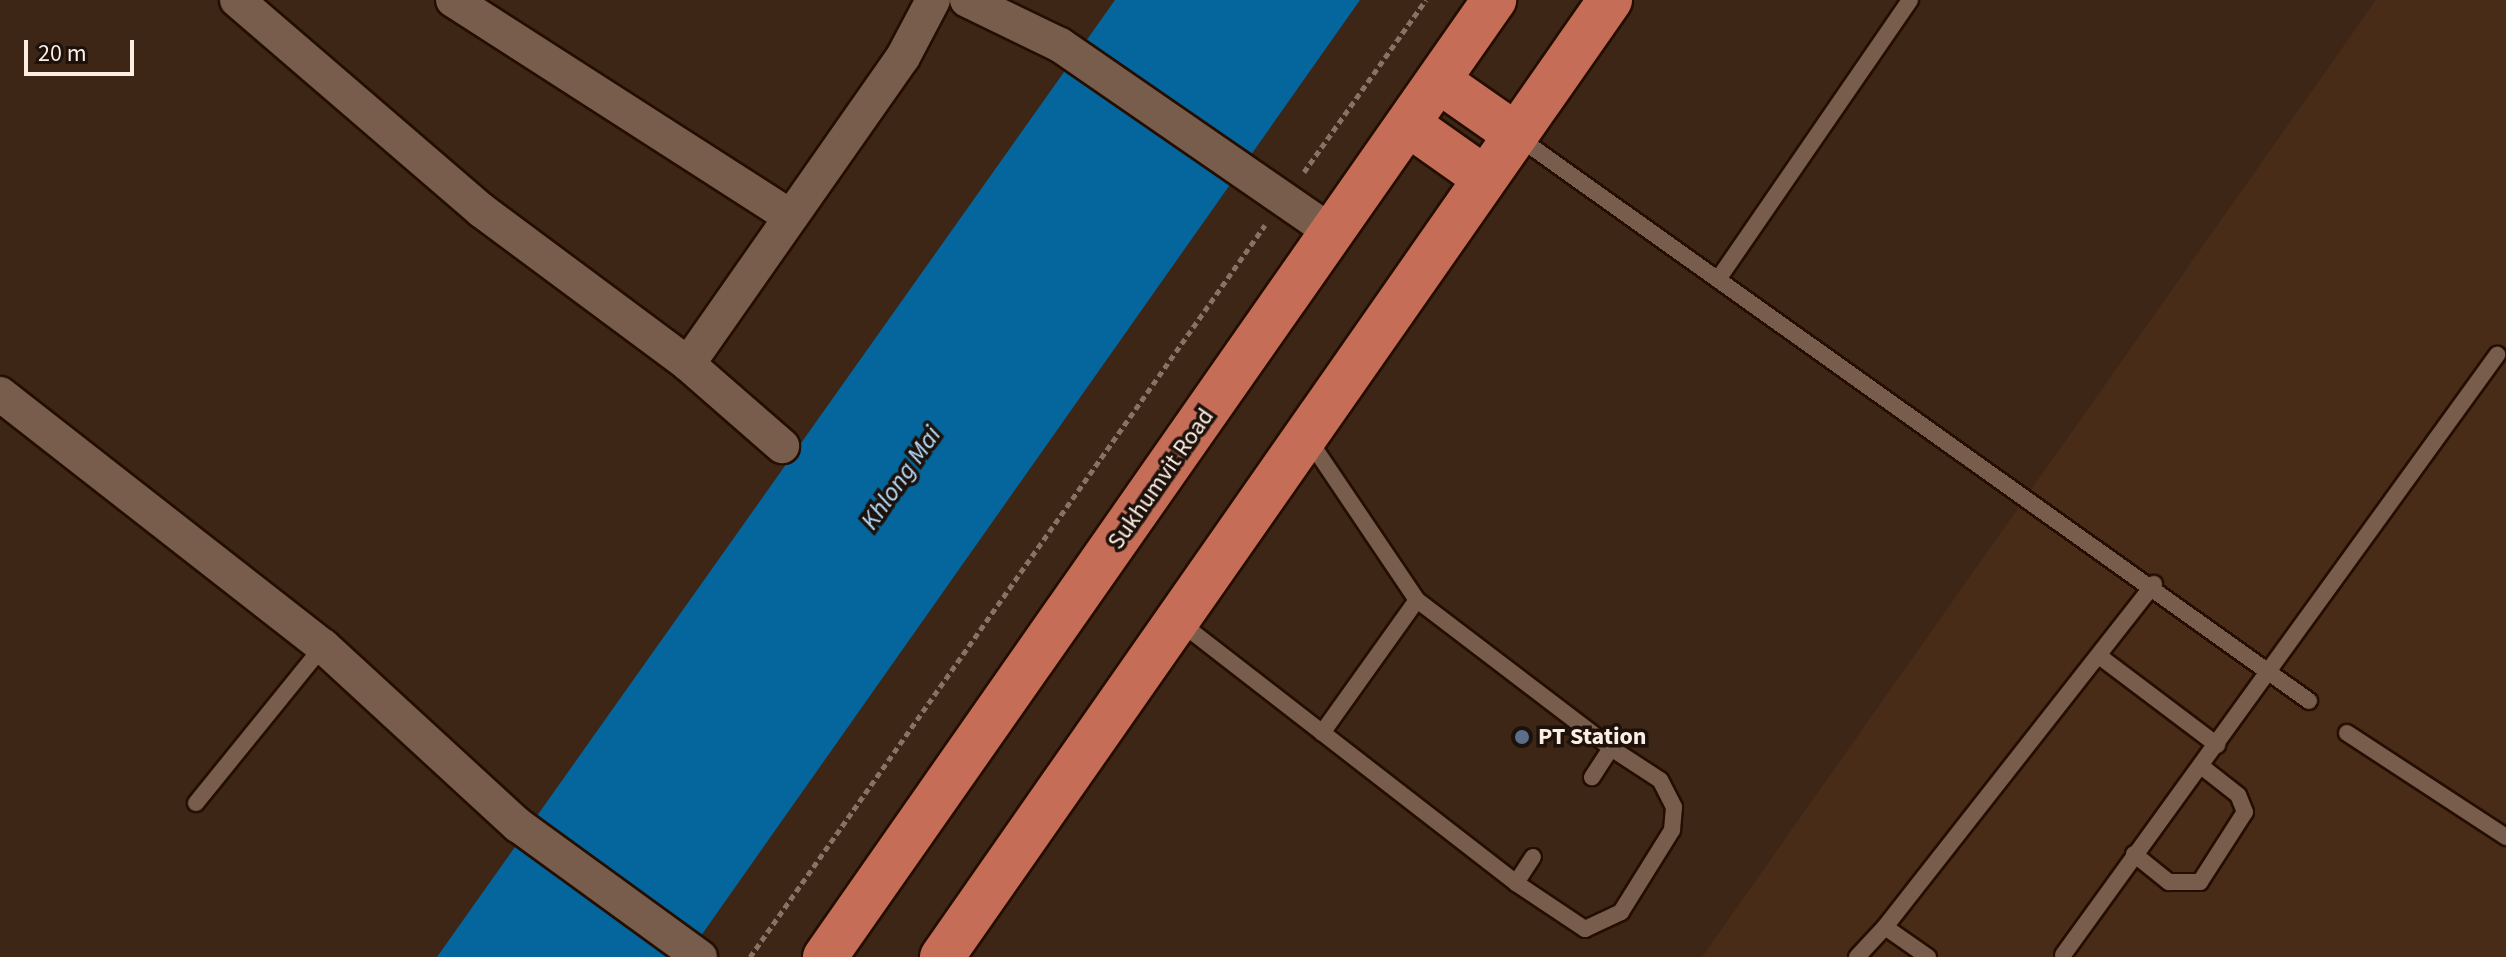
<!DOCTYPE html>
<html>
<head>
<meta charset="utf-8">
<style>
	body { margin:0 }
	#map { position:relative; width:2506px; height:957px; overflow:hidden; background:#3d2616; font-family:"Source Sans 3",sans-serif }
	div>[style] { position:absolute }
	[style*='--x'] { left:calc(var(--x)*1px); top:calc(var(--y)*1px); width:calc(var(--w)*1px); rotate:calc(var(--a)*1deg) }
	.built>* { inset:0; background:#492c17 }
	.water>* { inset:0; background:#04669d }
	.path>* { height:5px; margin-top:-2.5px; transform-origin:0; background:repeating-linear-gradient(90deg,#877265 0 6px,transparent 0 10px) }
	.roads { filter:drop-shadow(2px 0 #230e01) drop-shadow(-2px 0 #230e01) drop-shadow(0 2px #230e01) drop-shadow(0 -2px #230e01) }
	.service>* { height:16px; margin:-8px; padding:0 8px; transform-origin:8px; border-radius:8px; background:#785d4c }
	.minor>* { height:34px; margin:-17px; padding:0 17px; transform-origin:17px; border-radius:17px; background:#785d4c }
	.trunk>* { height:44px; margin:-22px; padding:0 22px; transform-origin:22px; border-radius:22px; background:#c66d57 }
	.dots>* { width:22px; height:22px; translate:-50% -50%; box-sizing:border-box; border:4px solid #1c120b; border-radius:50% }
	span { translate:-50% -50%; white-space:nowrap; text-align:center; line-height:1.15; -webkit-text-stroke:7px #1c120b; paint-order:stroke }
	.street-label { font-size:24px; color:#fdede3 }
	.poi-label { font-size:24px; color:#fdede3; font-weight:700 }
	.left { translate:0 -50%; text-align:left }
	.water-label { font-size:26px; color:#b5dbfb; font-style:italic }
	.scale { position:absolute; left:24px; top:40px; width:110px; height:36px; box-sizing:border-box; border:4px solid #fdede3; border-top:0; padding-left:10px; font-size:24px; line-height:28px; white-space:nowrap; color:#fdede3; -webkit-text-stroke:6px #1c120b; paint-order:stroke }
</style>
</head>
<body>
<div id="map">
	<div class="built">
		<div style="clip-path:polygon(2376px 0,2506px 0,2506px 957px,1702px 957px)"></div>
	</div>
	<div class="water">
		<div style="clip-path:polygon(1115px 0,1360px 0,686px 957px,437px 957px)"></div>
	</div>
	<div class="path">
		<div style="--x:1304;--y:172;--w:211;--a:-54.7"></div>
		<div style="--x:750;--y:957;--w:895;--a:-54.87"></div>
	</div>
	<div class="roads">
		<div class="service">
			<div style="--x:1515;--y:135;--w:975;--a:35.48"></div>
			<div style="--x:1719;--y:278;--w:337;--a:-55.5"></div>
			<div style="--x:1307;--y:437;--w:197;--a:56"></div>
			<div style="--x:1417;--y:600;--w:244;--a:37.3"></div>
			<div style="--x:1611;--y:748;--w:35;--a:123"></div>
			<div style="--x:1177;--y:620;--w:429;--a:37.8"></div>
			<div style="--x:1516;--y:883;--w:31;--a:-57"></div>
			<div style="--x:2099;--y:656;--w:148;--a:37"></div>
			<div style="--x:1322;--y:733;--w:163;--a:-54.5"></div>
			<div style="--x:2347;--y:733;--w:190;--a:33.2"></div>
			<div style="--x:196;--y:803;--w:202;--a:-51"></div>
			<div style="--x:2134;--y:854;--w:45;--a:38.7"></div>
			<div style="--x:2169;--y:882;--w:31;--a:0"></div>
			<div style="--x:2200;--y:882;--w:83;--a:-57.3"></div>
			<div style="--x:2245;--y:812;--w:18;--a:-112"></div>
			<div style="--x:2238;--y:795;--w:47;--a:-141.9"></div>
			<div style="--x:1516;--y:883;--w:83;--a:33.7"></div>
			<div style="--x:1585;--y:929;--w:40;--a:-25"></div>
			<div style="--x:1621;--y:912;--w:97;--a:-58.1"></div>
			<div style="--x:1672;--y:830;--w:23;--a:-85"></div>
			<div style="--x:1674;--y:807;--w:30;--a:-117"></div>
			<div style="--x:1660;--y:780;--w:59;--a:-146.9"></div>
			<div style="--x:2063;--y:955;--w:741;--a:-54.12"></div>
			<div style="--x:1857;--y:957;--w:41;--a:-47"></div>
			<div style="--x:1928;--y:957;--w:52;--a:-145.1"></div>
			<div style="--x:1885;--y:927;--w:436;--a:-51.9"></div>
		</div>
		<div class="minor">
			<div style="--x:237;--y:0;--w:322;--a:40.7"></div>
			<div style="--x:481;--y:210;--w:258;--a:36.6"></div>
			<div style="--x:688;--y:364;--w:125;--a:41.1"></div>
			<div style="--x:453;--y:0;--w:400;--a:32.7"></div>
			<div style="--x:967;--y:0;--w:103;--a:25.8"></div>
			<div style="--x:1060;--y:45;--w:331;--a:34.6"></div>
			<div style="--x:688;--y:364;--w:375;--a:-55"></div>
			<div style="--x:903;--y:57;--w:64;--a:-62.2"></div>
			<div style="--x:0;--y:394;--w:410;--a:38"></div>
			<div style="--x:323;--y:646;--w:265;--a:42.6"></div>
			<div style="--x:518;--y:825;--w:225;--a:36"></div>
		</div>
		<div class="trunk">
			<div style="--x:1439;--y:81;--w:93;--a:34.9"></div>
			<div style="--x:1408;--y:124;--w:92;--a:35.2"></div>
			<div style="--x:825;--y:957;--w:1168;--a:-55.04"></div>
			<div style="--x:942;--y:957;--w:1167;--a:-55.08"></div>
		</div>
	</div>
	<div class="dots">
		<div style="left:1522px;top:737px;background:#5c6f8a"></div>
	</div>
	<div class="street-label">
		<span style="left:1161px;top:479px;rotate:-55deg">Sukhumvit Road</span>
	</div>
	<div class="poi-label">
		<span class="left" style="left:1538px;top:737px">PT Station</span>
	</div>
	<div class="water-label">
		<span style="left:901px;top:478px;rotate:-55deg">Khlong Mai</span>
	</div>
	<div class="scale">20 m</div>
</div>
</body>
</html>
